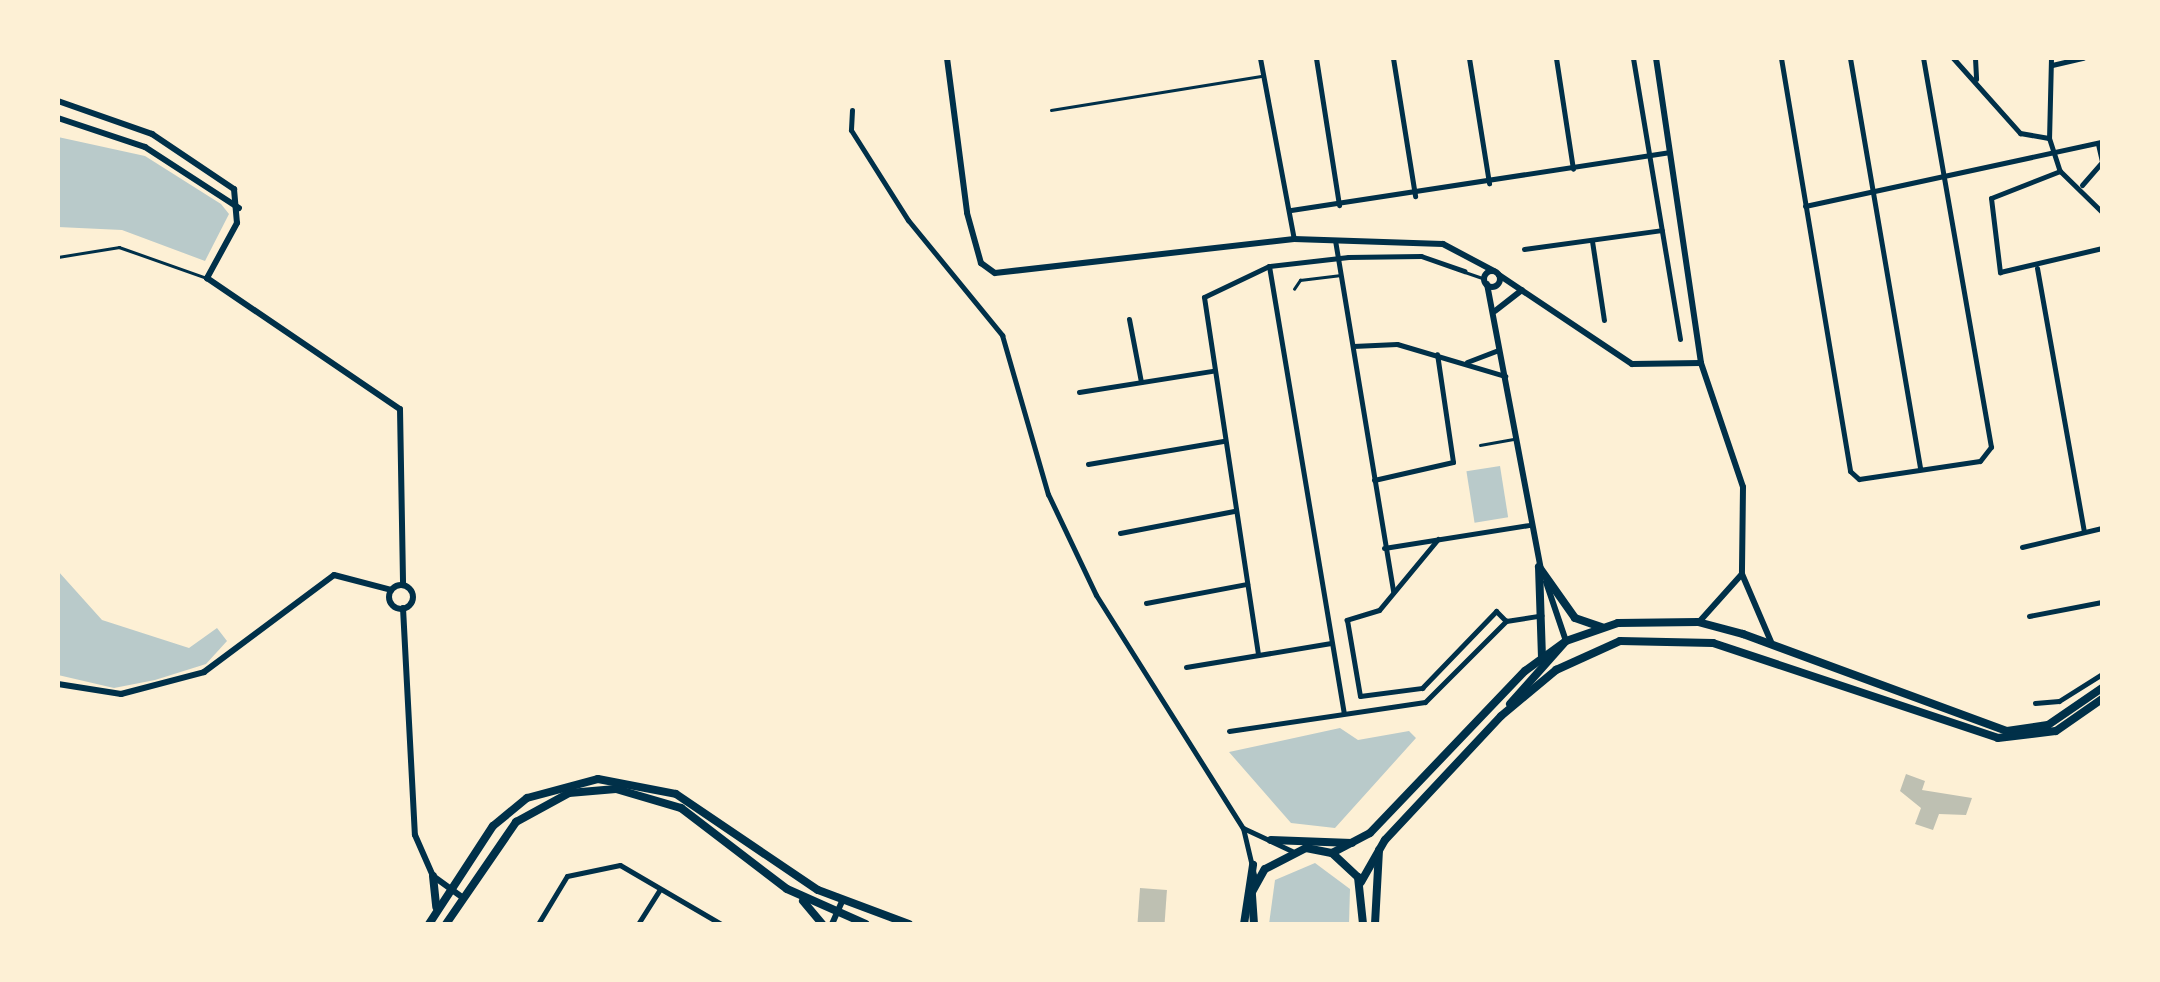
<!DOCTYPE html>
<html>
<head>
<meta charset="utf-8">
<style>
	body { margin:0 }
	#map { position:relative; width:2160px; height:982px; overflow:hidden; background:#fdf0d5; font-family:Literata,serif }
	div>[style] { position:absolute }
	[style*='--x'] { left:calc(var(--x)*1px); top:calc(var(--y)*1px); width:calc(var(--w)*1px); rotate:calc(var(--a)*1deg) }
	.green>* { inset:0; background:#b9caca; transform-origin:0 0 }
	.building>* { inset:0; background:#bec0b2; transform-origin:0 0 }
	.service>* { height:2.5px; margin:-1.25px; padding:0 1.25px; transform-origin:1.25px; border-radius:1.25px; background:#003049 }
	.minor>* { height:5px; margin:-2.5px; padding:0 2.5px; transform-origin:2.5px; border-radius:2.5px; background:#003049 }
	.tertiary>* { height:6px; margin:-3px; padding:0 3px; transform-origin:3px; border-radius:3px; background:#003049 }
	.tertiary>.ring { margin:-3px; padding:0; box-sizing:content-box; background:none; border:6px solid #003049; border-radius:50% }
	.secondary>* { height:8px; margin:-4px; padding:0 4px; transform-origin:4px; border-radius:4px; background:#003049 }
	span { translate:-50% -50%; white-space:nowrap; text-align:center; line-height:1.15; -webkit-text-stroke:10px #fdf0d5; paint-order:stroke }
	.frame { position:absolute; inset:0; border:60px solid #fdf0d5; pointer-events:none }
</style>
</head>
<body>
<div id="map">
	<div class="green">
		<div style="clip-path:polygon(58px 137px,145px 156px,221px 204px,229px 214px,205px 261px,122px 230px,58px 227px)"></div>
		<div style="left:1500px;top:466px;width:52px;height:34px;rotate:81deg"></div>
		<div style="clip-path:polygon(58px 571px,102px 620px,189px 648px,217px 628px,227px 641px,206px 664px,155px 680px,114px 688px,58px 675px)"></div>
		<div style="clip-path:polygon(1340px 728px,1358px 740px,1409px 731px,1416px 738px,1335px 828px,1291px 823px,1229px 752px)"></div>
		<div style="clip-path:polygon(1315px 863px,1350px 889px,1349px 924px,1269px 924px,1275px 880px)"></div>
	</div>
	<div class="building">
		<div style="clip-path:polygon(1906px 774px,1925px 781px,1922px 790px,1972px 798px,1966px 815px,1939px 814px,1933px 830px,1915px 824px,1921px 808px,1900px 791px)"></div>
		<div style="left:1140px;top:888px;width:27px;height:36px;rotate:4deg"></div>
	</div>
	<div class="service">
		<div style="--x:1051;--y:110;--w:214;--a:-9.2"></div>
		<div style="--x:58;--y:257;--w:62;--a:-9.3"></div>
		<div style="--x:119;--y:247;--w:90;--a:19.4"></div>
		<div style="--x:1465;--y:272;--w:21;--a:19"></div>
		<div style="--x:1294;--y:289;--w:11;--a:-56"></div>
		<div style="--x:1300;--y:280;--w:39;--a:-7"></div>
		<div style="--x:1480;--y:445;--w:35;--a:-10"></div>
	</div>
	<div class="minor">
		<div style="--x:1260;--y:58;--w:184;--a:79.4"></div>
		<div style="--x:1316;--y:58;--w:149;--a:81.1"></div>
		<div style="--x:1393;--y:58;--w:140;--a:80.9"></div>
		<div style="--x:1469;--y:58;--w:127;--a:80.9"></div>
		<div style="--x:1556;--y:58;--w:112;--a:81.3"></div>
		<div style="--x:1633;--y:58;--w:285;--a:80.5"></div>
		<div style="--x:1781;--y:58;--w:419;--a:80.5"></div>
		<div style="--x:1850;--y:471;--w:12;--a:42"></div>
		<div style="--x:1859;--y:479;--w:122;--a:-8.5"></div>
		<div style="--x:1980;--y:461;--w:18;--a:-52"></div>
		<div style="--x:1991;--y:447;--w:395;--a:-99.9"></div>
		<div style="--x:1850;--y:58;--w:417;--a:80.3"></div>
		<div style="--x:1953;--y:58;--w:101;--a:48.2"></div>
		<div style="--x:2020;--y:133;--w:29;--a:10"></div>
		<div style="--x:1975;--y:58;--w:21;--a:87"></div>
		<div style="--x:2051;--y:58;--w:80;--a:91.4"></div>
		<div style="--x:2049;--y:138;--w:35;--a:72"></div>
		<div style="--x:2060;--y:171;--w:59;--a:44.3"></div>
		<div style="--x:2052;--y:65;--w:32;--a:-13"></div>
		<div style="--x:852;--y:110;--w:20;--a:93"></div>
		<div style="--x:851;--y:130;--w:107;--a:57.7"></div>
		<div style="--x:908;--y:220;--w:149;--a:50.7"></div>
		<div style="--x:1002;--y:335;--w:166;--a:73.9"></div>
		<div style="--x:1048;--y:494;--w:112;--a:64.6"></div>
		<div style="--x:1096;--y:595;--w:275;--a:57.8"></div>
		<div style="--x:1243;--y:828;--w:57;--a:76.7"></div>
		<div style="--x:2098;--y:144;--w:17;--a:77"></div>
		<div style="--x:2060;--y:171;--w:74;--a:158.6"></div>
		<div style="--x:1991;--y:198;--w:75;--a:83.1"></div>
		<div style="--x:2000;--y:272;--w:105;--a:-13.2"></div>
		<div style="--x:2082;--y:185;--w:30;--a:-49"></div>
		<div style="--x:1805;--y:206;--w:304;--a:-12.2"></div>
		<div style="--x:1291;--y:210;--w:382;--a:-8.7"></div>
		<div style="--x:1335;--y:240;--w:357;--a:80.6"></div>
		<div style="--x:1592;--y:241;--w:80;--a:81.4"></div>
		<div style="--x:1524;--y:249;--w:139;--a:-7.8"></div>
		<div style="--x:1269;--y:266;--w:453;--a:80.5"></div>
		<div style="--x:2037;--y:268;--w:268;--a:79.9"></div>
		<div style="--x:1129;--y:319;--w:64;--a:79.2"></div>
		<div style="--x:1353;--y:346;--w:44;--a:-2.6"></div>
		<div style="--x:1397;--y:344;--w:113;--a:16.5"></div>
		<div style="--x:1467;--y:362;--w:34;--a:-21"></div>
		<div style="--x:1079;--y:392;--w:135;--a:-9"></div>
		<div style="--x:1088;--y:464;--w:137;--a:-9.7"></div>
		<div style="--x:1374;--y:480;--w:81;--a:-12.8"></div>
		<div style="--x:1453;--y:462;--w:109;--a:-98.4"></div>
		<div style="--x:1120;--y:533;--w:116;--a:-10.9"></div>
		<div style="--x:1438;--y:539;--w:92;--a:129.7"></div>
		<div style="--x:1379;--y:610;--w:34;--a:163"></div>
		<div style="--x:1347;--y:620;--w:77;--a:80.3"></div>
		<div style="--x:1360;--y:696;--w:63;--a:-7.4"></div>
		<div style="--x:1422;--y:688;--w:107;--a:-46.1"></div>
		<div style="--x:1496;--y:611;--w:14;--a:45"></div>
		<div style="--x:2022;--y:547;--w:82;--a:-13.4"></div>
		<div style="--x:1384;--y:548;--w:148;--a:-9"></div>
		<div style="--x:1146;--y:603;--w:103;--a:-10.7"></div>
		<div style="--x:2029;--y:616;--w:74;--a:-10.9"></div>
		<div style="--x:1258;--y:654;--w:361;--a:-98.6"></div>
		<div style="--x:1204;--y:297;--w:72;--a:-25.5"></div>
		<div style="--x:1269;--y:266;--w:80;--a:-6.5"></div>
		<div style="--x:1348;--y:257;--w:73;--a:-0.8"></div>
		<div style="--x:1421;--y:256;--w:46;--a:19.2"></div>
		<div style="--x:1186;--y:667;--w:147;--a:-9.4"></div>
		<div style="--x:2035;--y:703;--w:24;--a:-5"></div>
		<div style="--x:2059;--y:701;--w:51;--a:-32.1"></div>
		<div style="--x:1229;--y:731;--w:198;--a:-8.4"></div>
		<div style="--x:1425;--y:702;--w:115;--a:-45"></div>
		<div style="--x:1506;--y:621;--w:36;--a:-9"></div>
		<div style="--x:1243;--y:828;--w:54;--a:25.1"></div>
		<div style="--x:538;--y:924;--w:56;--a:-58.9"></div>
		<div style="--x:567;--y:876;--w:54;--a:-11.7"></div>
		<div style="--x:620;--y:865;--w:117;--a:30.3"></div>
		<div style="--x:638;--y:924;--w:41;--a:-57.8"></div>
	</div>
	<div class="tertiary">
		<div style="--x:947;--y:58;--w:156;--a:82.6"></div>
		<div style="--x:967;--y:213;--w:52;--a:74.4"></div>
		<div style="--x:981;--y:263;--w:17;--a:36"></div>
		<div style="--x:995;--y:273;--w:301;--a:-6.5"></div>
		<div style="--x:1294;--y:239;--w:149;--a:1.9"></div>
		<div style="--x:1443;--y:244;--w:58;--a:27.9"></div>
		<div style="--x:1656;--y:58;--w:308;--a:81.6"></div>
		<div style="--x:1701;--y:363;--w:131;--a:71.3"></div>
		<div style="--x:1743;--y:487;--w:87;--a:90.7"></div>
		<div style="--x:1742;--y:574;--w:76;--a:66.8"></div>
		<div style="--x:58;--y:101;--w:100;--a:19.3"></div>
		<div style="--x:152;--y:134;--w:99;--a:33.9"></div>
		<div style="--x:234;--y:189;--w:34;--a:85"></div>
		<div style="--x:237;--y:223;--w:63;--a:118.6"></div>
		<div style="--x:207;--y:278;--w:233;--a:34.2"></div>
		<div style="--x:400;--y:409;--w:176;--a:89"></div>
		<div style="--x:58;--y:118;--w:92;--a:18.4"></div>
		<div style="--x:145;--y:147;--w:112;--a:33"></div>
		<div class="ring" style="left:1484px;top:271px;width:10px;height:10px"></div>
		<div style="--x:1499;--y:275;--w:160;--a:33.8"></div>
		<div style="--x:1632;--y:364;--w:69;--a:-0.8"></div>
		<div style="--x:1487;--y:284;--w:292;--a:79.3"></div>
		<div style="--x:1495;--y:311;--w:34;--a:-38"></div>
		<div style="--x:1546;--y:582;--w:62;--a:71.3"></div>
		<div class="ring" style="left:389px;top:585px;width:18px;height:18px"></div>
		<div style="--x:403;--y:608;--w:227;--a:87"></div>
		<div style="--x:415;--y:835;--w:45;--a:66.3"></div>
		<div style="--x:433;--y:876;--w:37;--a:36"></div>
		<div style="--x:1699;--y:622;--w:64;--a:-48.1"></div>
		<div style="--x:58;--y:684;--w:64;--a:9"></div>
		<div style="--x:121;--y:694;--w:86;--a:-14.8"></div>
		<div style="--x:204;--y:672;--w:162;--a:-36.7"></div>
		<div style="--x:334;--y:575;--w:59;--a:14.7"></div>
		<div style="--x:832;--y:924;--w:24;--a:-66"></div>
	</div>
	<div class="secondary">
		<div style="--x:1539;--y:567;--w:62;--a:54.8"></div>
		<div style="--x:1575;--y:618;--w:28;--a:19"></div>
		<div style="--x:1539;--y:567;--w:89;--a:88.1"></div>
		<div style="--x:1510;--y:704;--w:84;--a:-48.4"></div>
		<div style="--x:1271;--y:840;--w:81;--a:2.1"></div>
		<div style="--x:1332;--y:853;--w:43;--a:-27.8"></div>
		<div style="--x:1370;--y:833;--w:224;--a:-46.3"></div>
		<div style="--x:1525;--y:671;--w:51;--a:-36.2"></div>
		<div style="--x:1566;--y:641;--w:55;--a:-19.1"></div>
		<div style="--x:1618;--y:623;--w:80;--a:-0.7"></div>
		<div style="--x:1698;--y:622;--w:47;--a:14.9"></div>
		<div style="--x:1743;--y:634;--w:281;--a:20.2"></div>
		<div style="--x:2007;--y:731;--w:41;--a:-8.3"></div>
		<div style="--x:2048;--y:725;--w:65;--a:-34.4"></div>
		<div style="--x:433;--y:876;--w:31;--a:84"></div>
		<div style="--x:1361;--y:882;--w:48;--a:-60.3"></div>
		<div style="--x:1385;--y:840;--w:170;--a:-46.9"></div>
		<div style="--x:1501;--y:716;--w:72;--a:-39.9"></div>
		<div style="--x:1556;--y:670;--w:70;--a:-24.4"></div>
		<div style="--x:1620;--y:641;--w:93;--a:1.2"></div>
		<div style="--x:1713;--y:643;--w:300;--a:18.4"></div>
		<div style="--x:1998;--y:738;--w:58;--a:-6.9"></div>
		<div style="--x:2056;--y:731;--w:56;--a:-34.8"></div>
		<div style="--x:803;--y:901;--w:30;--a:50"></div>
		<div style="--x:429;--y:924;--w:117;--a:-56.9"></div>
		<div style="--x:493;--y:826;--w:44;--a:-39.5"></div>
		<div style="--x:527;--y:798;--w:73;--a:-15"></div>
		<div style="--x:598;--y:779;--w:79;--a:10.9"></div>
		<div style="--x:676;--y:794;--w:171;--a:34.1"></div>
		<div style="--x:818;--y:890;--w:97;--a:20.5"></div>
		<div style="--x:446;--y:924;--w:124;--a:-55.5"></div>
		<div style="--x:516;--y:822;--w:60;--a:-28.7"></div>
		<div style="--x:569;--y:793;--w:47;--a:-4.9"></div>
		<div style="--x:616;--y:789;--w:68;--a:16.3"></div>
		<div style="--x:681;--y:808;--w:133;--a:37.4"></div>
		<div style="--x:787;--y:889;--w:86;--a:23.9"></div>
		<div style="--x:1244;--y:924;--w:60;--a:-81.3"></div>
		<div style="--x:1254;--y:924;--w:32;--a:-94"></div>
		<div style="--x:1252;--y:892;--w:26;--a:-61"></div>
		<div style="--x:1265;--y:869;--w:46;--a:-27.1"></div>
		<div style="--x:1306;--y:848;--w:26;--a:11"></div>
		<div style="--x:1332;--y:853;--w:35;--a:43"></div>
		<div style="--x:1358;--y:877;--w:47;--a:83.9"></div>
		<div style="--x:1375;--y:924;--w:74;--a:-86.9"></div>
	</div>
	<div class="frame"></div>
</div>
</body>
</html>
